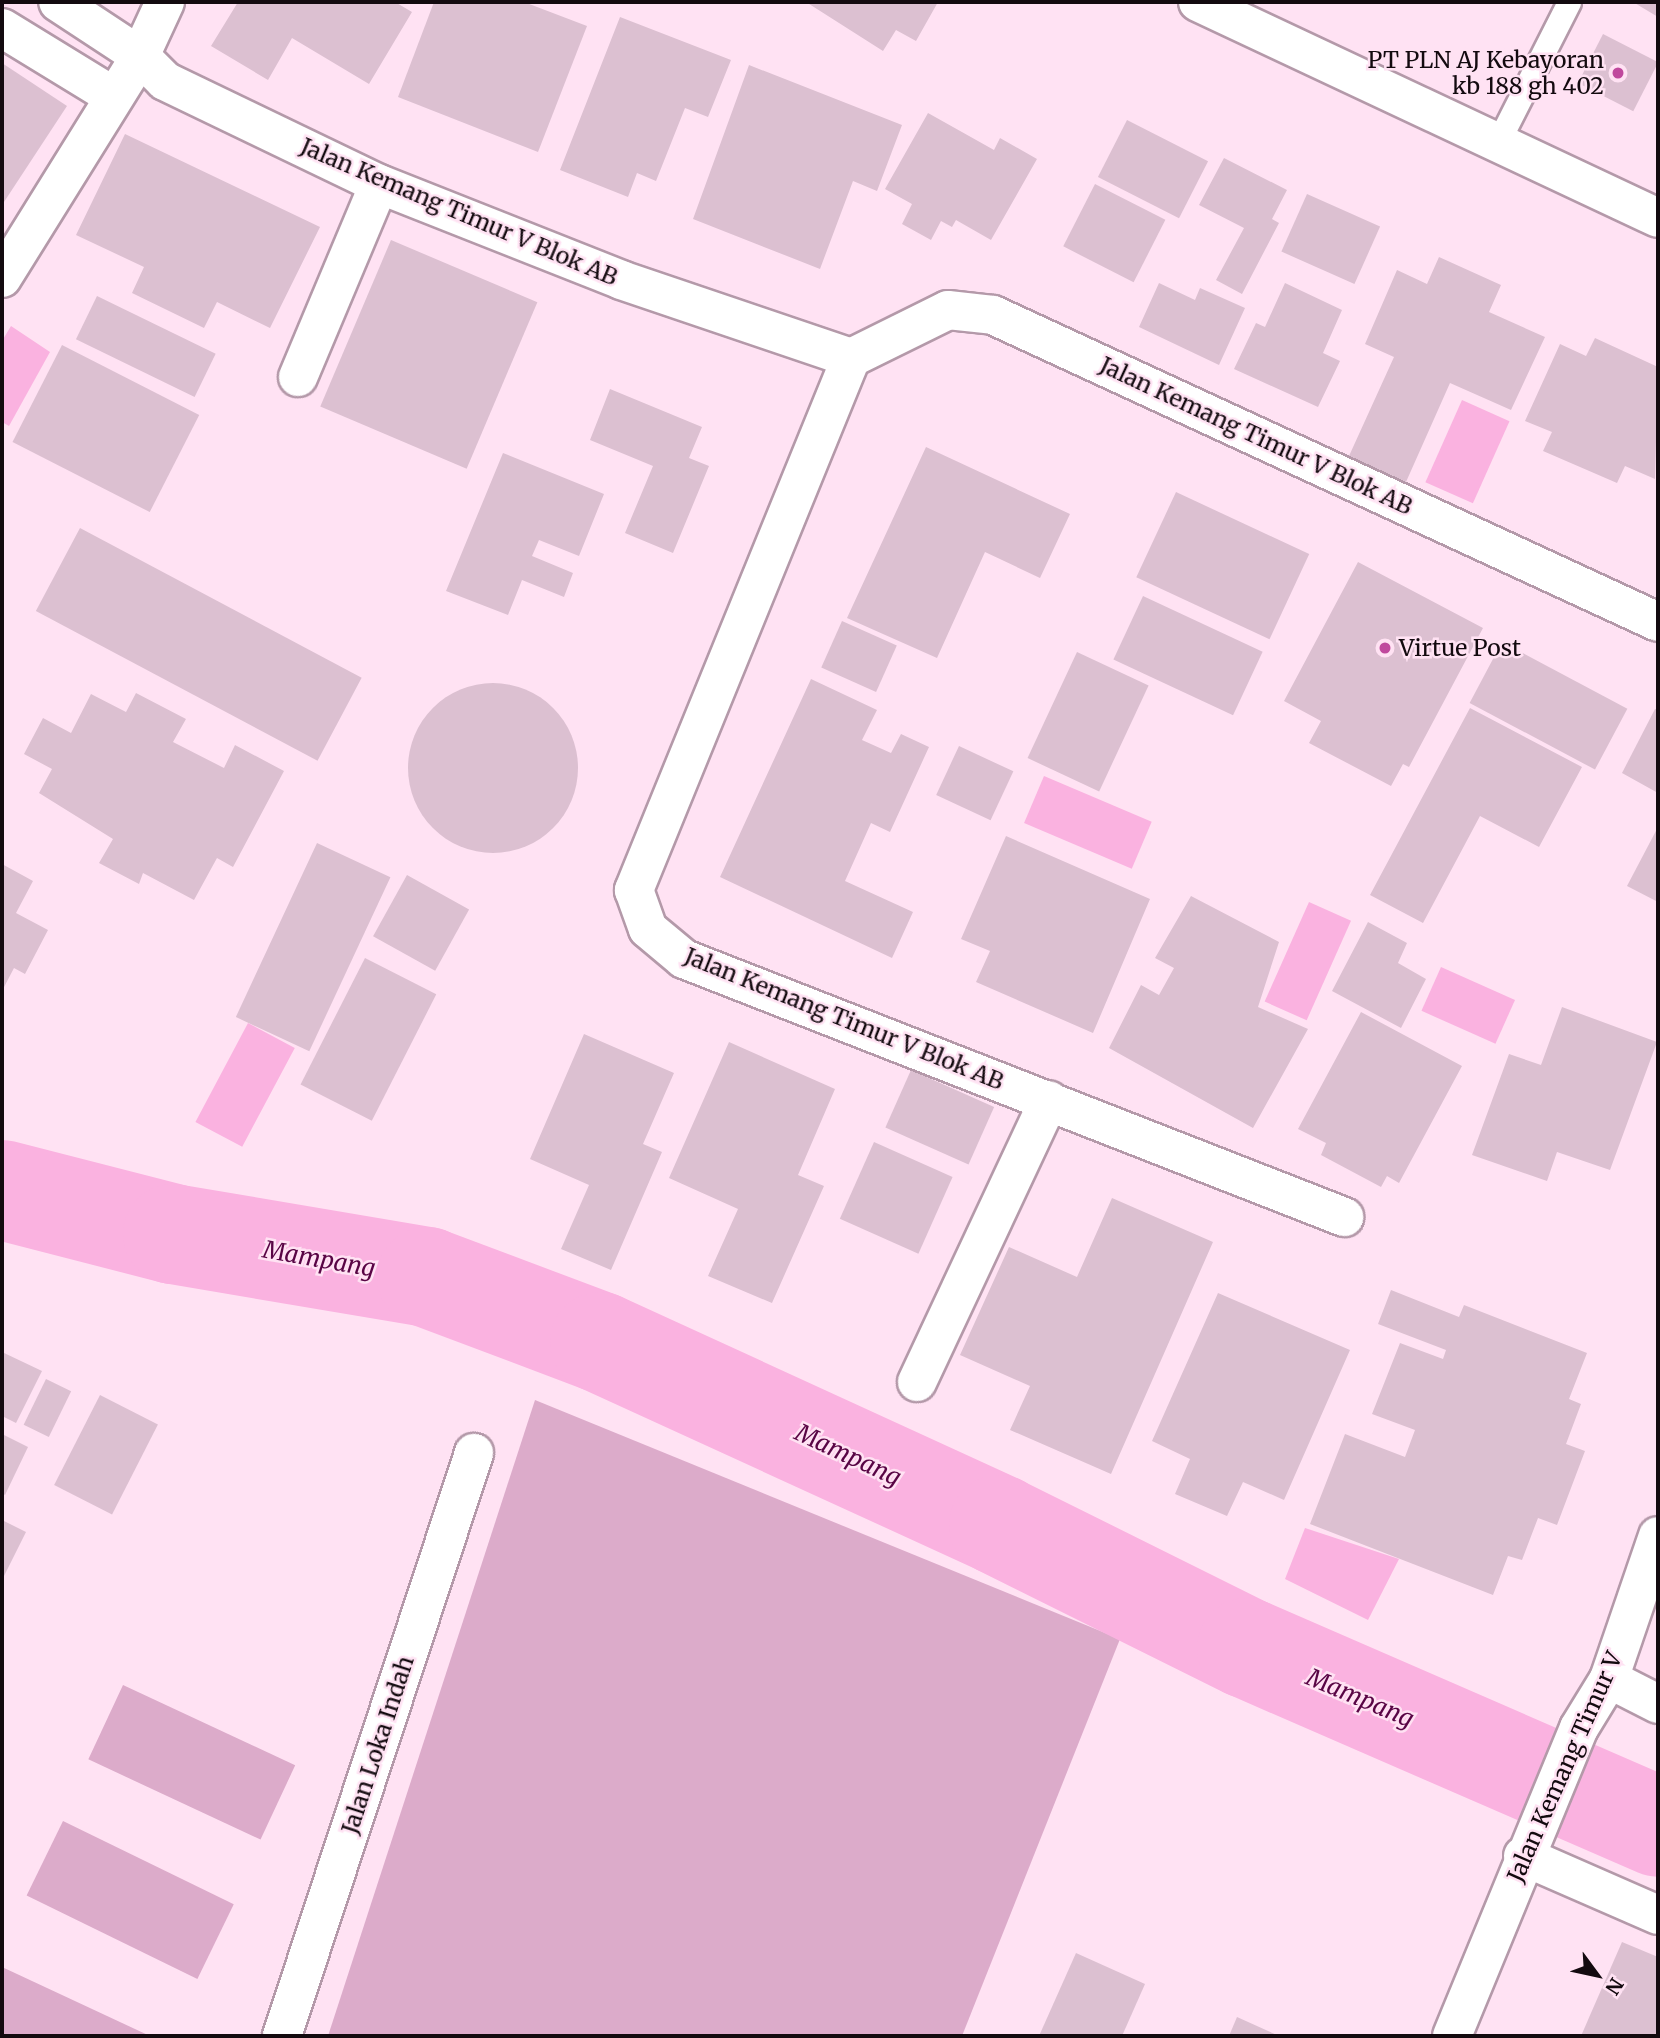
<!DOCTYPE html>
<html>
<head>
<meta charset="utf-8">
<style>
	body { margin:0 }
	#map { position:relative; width:1660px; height:2038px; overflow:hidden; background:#ffe2f3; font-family:Merriweather,serif }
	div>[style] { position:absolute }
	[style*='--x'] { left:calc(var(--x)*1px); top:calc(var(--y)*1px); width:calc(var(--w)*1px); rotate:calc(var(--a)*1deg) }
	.green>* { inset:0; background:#dcabca; transform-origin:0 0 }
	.water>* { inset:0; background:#fab2e0; transform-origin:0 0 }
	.river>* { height:100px; margin:-50px; padding:0 50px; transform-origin:50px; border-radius:50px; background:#fab2e0 }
	.building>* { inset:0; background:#dcc0d1; transform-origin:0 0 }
	.round { border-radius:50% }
	.roads { filter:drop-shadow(2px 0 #b499a9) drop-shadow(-2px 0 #b499a9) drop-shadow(0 2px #b499a9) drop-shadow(0 -2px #b499a9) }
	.service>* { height:23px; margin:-11.5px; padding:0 11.5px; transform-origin:11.5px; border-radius:11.5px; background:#fff }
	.minor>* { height:38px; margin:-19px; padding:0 19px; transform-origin:19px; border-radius:19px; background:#fff }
	.dots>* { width:19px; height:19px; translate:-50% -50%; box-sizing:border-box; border:4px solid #ffe2f3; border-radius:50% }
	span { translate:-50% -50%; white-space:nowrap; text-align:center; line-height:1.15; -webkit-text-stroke:5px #ffe2f3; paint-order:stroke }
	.poi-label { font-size:23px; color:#130a0f }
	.right { translate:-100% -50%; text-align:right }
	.left { translate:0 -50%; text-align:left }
	.street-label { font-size:23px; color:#130a0f }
	.water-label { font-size:24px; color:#590545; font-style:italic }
	.frame { position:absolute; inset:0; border:4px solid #130a0f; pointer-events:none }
	.north { position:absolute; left:1562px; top:1940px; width:70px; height:70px; -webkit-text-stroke:5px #ffe2f3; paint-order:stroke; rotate:123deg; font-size:19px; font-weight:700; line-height:28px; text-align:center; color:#130a0f }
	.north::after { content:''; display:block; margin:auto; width:24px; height:32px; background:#130a0f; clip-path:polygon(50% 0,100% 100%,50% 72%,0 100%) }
</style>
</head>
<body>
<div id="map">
	<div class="green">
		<div style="clip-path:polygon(535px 1400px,1120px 1639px,962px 2036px,328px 2036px)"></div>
		<div style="left:123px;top:1685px;width:190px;height:82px;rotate:25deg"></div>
		<div style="left:63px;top:1821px;width:190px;height:83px;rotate:26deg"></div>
		<div style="clip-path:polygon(2px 1967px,150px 2036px,2px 2036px)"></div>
	</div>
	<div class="water">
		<div style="clip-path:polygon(11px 326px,50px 352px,9px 426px,2px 422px,2px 341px)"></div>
		<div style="left:1462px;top:400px;width:52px;height:90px;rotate:24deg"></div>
		<div style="left:1044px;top:776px;width:117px;height:51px;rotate:23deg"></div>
		<div style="left:1309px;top:902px;width:46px;height:109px;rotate:24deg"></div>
		<div style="left:1441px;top:967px;width:81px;height:48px;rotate:24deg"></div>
		<div style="left:248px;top:1023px;width:53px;height:112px;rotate:28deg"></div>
		<div style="clip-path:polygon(1305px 1528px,1399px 1559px,1368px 1620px,1285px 1579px)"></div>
	</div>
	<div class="river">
		<div style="--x:2;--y:1190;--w:177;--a:14.4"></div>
		<div style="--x:173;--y:1234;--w:258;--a:9.6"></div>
		<div style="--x:427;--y:1277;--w:185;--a:20.6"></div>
		<div style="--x:600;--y:1342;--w:439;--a:24.6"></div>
		<div style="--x:999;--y:1525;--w:277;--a:26.4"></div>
		<div style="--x:1247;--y:1648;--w:448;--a:23.5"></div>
	</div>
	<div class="building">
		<div style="clip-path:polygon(238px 2px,395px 2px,412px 12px,369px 84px,292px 38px,268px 80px,211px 46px)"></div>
		<div style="clip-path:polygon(434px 2px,524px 2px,587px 26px,538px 152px,398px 97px)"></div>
		<div style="clip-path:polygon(806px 2px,938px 2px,916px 41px,896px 30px,883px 51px)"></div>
		<div style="clip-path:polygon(1633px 2px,1658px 2px,1658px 17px)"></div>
		<div style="clip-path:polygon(620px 17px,731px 60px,708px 117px,685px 108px,656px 181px,637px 173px,628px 197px,560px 170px)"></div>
		<div style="left:1603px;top:34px;width:62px;height:55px;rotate:27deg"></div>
		<div style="clip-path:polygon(2px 63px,67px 106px,2px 205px)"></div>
		<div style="clip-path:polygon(749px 65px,902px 125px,877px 191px,853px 181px,820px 269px,693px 219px)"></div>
		<div style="clip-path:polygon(928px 113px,994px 150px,1000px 138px,1037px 159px,991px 240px,956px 220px,952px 227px,941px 221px,931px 240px,902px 224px,912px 204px,885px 189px)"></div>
		<div style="left:1127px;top:120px;width:91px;height:64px;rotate:27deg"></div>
		<div style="clip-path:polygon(125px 134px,320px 227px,270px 328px,217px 302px,204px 328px,132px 293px,144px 267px,76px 235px)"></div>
		<div style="clip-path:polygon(1224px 158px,1287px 190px,1272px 219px,1279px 223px,1242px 294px,1216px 280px,1244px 228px,1199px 205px)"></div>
		<div style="left:1095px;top:184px;width:79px;height:70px;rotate:27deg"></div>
		<div style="left:1307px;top:194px;width:80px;height:63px;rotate:24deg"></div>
		<div style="left:391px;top:240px;width:159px;height:181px;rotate:23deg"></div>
		<div style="clip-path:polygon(1439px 257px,1501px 285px,1489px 312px,1545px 337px,1511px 410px,1450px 383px,1406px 482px,1349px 456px,1394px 357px,1365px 344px,1397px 270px,1427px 284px)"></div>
		<div style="clip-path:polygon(1159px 283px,1195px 300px,1200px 288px,1245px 308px,1219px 365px,1139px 327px)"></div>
		<div style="clip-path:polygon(1285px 283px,1342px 310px,1323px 353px,1340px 361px,1318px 407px,1234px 369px,1256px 323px,1265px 327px)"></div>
		<div style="left:97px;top:296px;width:132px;height:48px;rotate:26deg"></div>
		<div style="clip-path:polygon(1595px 338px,1658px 367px,1655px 479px,1625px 466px,1617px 483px,1543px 451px,1552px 432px,1525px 421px,1560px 344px,1586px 356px)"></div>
		<div style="left:62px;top:345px;width:154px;height:109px;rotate:27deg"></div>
		<div style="clip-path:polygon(610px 389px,702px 427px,689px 458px,709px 466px,673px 553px,625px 533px,653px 466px,590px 440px)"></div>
		<div style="clip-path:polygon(926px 447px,1070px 514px,1040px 578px,985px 552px,937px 658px,847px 618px)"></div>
		<div style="clip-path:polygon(503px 453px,604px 494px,579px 556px,539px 540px,532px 556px,573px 573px,564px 597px,522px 580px,508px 615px,446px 591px)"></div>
		<div style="left:1176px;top:492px;width:147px;height:94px;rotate:25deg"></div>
		<div style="left:80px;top:528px;width:319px;height:94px;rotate:28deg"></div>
		<div style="clip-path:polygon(1358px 562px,1483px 628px,1409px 767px,1403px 764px,1391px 786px,1309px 743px,1321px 721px,1284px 701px)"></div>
		<div style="left:1143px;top:596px;width:132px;height:70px;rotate:25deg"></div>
		<div style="left:842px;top:621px;width:60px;height:51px;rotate:24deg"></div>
		<div style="left:1502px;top:642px;width:142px;height:69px;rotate:28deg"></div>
		<div style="left:1077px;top:652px;width:79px;height:117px;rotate:25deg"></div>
		<div style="clip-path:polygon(811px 679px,877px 710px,862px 740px,891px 753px,901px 734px,929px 747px,890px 832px,871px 823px,845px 881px,913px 912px,892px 958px,720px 877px)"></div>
		<div class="round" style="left:408px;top:683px;width:170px;height:170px"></div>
		<div style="clip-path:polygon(136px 693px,186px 719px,173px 742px,224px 768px,235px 745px,284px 771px,233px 867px,217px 858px,194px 900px,143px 873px,139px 884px,99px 863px,113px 839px,39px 793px,52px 769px,24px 754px,43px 718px,71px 733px,91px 694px,126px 712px)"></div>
		<div style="clip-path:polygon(1470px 708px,1582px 767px,1539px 847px,1480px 816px,1423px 923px,1370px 895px)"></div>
		<div style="clip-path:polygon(1655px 709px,1658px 710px,1658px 793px,1622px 773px)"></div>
		<div style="left:959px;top:746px;width:60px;height:54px;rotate:25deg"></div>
		<div style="clip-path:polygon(1658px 827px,1658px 902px,1627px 886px)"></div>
		<div style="clip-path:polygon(1006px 836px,1150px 899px,1093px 1033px,976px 982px,990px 951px,961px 939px)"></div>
		<div style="left:317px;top:843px;width:81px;height:192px;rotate:25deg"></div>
		<div style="clip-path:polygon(2px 864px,33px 881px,16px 913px,48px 930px,25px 974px,14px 968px,2px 991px)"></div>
		<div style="left:407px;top:875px;width:71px;height:70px;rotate:29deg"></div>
		<div style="clip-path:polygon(1191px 896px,1279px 942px,1258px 1007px,1308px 1029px,1253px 1128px,1109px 1048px,1141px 985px,1159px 995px,1174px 968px,1155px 958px)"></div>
		<div style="clip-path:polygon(1368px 922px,1407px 943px,1398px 963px,1426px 979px,1401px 1028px,1332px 991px)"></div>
		<div style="left:365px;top:958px;width:80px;height:142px;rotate:27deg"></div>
		<div style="clip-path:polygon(1562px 1007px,1657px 1042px,1610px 1170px,1557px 1152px,1547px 1181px,1472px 1155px,1509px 1054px,1541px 1065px)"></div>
		<div style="clip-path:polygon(1361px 1012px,1462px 1066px,1399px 1183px,1387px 1176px,1381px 1187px,1321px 1155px,1326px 1143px,1298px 1129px)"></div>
		<div style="clip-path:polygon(584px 1034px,674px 1073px,643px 1144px,662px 1152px,611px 1270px,561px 1249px,589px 1185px,530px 1159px)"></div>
		<div style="clip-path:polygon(729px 1042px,835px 1089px,798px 1175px,824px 1186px,772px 1303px,708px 1276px,738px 1209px,669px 1178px)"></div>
		<div style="left:911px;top:1070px;width:91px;height:63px;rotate:24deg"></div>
		<div style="left:874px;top:1142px;width:86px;height:84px;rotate:24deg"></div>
		<div style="clip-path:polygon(1112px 1198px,1213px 1242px,1111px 1474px,1010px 1430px,1030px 1386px,960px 1355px,1009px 1247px,1077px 1277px)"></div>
		<div style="clip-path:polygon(1391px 1290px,1459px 1317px,1464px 1305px,1587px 1353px,1569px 1399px,1581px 1404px,1566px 1444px,1585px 1451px,1557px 1525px,1538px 1518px,1522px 1560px,1508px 1556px,1493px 1595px,1310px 1524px,1345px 1434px,1405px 1457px,1415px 1430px,1372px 1414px,1400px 1343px,1443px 1359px,1446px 1350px,1378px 1324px)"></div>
		<div style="clip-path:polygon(1218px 1293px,1350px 1350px,1284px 1500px,1243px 1482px,1227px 1516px,1175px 1494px,1190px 1459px,1152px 1441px)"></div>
		<div style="clip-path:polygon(2px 1352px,42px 1371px,16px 1423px,2px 1416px)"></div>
		<div style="left:46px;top:1379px;width:28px;height:51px;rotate:26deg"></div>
		<div style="left:100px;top:1395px;width:65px;height:101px;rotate:27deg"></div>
		<div style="clip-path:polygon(2px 1434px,28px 1447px,5px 1495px,2px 1493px)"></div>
		<div style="clip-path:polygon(2px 1520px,26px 1532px,2px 1580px)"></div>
		<div style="clip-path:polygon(1622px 1942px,1658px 1957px,1658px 2036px,1581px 2036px)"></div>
		<div style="clip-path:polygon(1076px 1953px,1145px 1984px,1122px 2036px,1039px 2036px)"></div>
		<div style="clip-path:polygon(1237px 2017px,1279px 2036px,1229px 2036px)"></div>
	</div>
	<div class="roads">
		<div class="service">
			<div style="--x:1498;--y:142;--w:157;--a:-63.1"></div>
		</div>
		<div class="minor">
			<div style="--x:165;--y:2;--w:60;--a:114.8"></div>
			<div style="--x:140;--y:56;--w:35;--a:45"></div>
			<div style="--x:165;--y:81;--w:237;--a:25.7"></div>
			<div style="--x:379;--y:184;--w:260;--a:21.6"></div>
			<div style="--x:621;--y:280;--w:243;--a:18.7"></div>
			<div style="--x:851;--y:358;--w:108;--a:-26.3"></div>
			<div style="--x:948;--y:310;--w:45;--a:6.3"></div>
			<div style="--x:993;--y:315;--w:732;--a:24.78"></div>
			<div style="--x:1198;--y:2;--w:508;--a:25.15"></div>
			<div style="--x:2;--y:28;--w:130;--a:31.5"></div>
			<div style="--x:2;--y:278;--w:261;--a:-58.1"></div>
			<div style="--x:140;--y:56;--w:98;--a:-146.6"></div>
			<div style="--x:851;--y:358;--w:575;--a:112.19"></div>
			<div style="--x:634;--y:890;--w:41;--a:70.3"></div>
			<div style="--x:648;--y:929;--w:47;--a:39.8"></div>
			<div style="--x:684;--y:959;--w:709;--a:21.35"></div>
			<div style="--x:298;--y:377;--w:209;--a:-67.2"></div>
			<div style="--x:917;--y:1382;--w:311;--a:-64.9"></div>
			<div style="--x:1609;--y:1679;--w:55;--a:27"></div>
			<div style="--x:1523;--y:1856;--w:147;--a:23.6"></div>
			<div style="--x:282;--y:2036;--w:614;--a:-71.77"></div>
			<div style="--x:1452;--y:2036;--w:333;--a:-67.6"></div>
			<div style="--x:1579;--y:1728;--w:57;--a:-58.5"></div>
			<div style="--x:1609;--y:1679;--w:151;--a:-71.1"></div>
		</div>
	</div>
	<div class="dots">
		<div style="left:1618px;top:73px;background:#c0489d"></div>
		<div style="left:1385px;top:648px;background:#c0489d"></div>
	</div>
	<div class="poi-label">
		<span class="right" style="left:1604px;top:73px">PT PLN AJ Kebayoran<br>kb 188 gh 402</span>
		<span class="left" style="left:1399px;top:648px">Virtue Post</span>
	</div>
	<div class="street-label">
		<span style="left:459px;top:212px;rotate:23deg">Jalan Kemang Timur V Blok AB</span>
		<span style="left:1256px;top:436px;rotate:25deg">Jalan Kemang Timur V Blok AB</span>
		<span style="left:844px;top:1019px;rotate:22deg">Jalan Kemang Timur V Blok AB</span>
		<span style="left:378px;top:1745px;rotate:-72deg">Jalan Loka Indah</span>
		<span style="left:1565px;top:1767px;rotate:-66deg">Jalan Kemang Timur V</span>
	</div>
	<div class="water-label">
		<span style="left:319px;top:1259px;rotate:10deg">Mampang</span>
		<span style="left:848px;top:1455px;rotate:25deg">Mampang</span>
		<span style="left:1360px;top:1698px;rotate:23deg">Mampang</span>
	</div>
	<div class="frame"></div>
	<div class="north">N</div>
</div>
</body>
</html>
